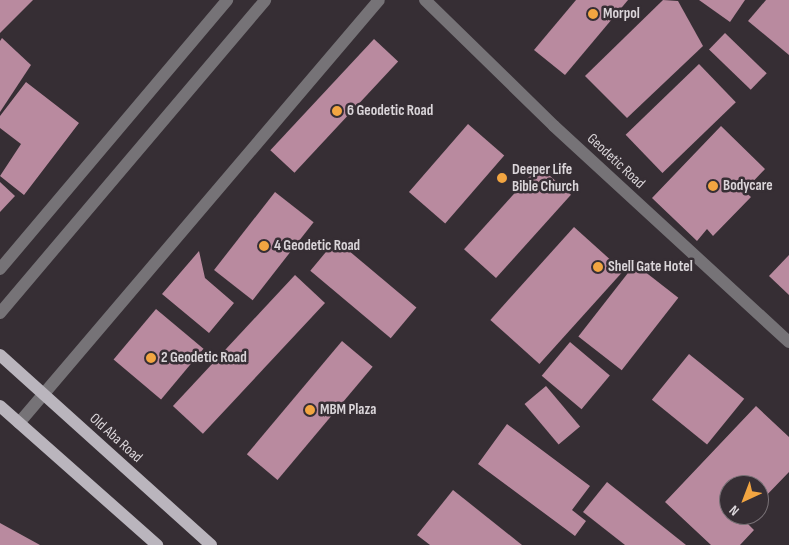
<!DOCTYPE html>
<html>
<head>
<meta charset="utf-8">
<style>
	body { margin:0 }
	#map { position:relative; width:789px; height:545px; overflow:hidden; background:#362e34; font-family:"Sofia Sans Condensed",sans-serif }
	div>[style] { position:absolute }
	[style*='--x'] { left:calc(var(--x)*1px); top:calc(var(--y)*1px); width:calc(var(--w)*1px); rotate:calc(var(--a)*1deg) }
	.building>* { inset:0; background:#b98a9f; transform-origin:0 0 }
	.minor>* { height:12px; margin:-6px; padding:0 6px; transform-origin:6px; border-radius:6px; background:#767377 }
	.major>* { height:12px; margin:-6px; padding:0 6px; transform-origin:6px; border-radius:6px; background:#bab5bd }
	.dots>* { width:14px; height:14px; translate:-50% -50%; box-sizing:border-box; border:2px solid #362e34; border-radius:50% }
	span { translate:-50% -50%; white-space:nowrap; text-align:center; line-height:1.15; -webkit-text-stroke:5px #362e34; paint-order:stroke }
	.poi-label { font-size:15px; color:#dad5d9; font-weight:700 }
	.left { translate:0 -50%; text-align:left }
	.street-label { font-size:15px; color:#dad5d9 }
	.north { position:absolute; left:719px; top:475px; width:50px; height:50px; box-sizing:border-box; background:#362e34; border:1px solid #787176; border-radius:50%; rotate:223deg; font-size:14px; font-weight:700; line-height:20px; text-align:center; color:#dad5d9 }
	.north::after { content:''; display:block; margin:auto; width:18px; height:22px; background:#f2a541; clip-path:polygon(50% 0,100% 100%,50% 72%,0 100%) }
</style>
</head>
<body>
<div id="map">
	<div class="building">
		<div style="clip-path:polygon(0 0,33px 0,0 33px)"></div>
		<div style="clip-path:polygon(576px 0,628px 0,565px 75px,534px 50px)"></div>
		<div style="clip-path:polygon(663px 0,678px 1px,703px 46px,627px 118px,585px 76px)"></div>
		<div style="clip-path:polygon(699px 0,745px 0,730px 22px)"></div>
		<div style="clip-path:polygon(766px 0,789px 0,789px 55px,748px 21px)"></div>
		<div style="left:725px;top:33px;width:58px;height:23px;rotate:44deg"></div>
		<div style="clip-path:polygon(2px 38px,31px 65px,0 112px,0 41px)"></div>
		<div style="left:374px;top:39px;width:33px;height:152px;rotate:43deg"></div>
		<div style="left:699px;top:64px;width:53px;height:102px;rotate:46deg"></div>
		<div style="clip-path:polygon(26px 82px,79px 123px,24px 195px,0 176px,21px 144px,0 128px,0 116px)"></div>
		<div style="left:468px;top:124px;width:48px;height:90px;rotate:41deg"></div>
		<div style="clip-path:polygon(721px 126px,765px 169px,744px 191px,751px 197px,713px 236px,707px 229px,697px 241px,652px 198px)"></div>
		<div style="left:539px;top:166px;width:43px;height:112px;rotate:42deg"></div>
		<div style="clip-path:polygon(0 182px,15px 196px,0 212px)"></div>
		<div style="left:275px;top:192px;width:49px;height:99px;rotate:38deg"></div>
		<div style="left:574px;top:227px;width:66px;height:125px;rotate:42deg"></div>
		<div style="left:336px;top:240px;width:105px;height:40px;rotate:40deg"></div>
		<div style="clip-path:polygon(199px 251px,205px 278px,234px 303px,209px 333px,162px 294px)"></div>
		<div style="clip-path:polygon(789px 255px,789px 295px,769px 276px)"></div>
		<div style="left:635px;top:264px;width:55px;height:92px;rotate:38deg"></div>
		<div style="left:295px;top:275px;width:41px;height:179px;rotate:43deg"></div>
		<div style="left:156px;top:309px;width:62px;height:66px;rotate:40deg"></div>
		<div style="left:342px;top:341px;width:40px;height:148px;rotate:40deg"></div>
		<div style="left:570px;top:342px;width:52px;height:44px;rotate:40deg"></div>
		<div style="left:689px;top:354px;width:71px;height:59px;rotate:39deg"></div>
		<div style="left:546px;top:386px;width:53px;height:28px;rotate:50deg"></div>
		<div style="clip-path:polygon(756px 406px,789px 437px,789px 472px,759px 503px,759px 485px,729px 485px,729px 515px,748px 515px,744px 520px,754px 530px,740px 545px,711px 545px,665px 502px)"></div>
		<div style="clip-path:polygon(507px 424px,590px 486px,572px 510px,586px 521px,575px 536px,478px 464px)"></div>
		<div style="clip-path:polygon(607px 482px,686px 545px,625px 545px,583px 512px)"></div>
		<div style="clip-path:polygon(453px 490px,522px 545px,430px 545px,417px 535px)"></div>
		<div style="clip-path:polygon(0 523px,40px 545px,0 545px)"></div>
	</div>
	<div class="minor">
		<div style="--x:425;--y:0;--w:180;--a:44.3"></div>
		<div style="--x:554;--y:126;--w:319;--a:42.6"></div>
		<div style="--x:0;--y:269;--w:352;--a:-49.8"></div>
		<div style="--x:0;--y:313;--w:410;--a:-49.7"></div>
		<div style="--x:19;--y:423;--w:555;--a:-49.6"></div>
	</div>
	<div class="major">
		<div style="--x:0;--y:355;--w:284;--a:42"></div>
		<div style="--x:0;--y:406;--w:210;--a:41.5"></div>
	</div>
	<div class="dots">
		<div style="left:593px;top:14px;background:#f2a541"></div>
		<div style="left:337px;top:111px;background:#f2a541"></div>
		<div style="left:502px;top:178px;background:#f2a541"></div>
		<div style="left:713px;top:186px;background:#f2a541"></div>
		<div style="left:264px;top:246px;background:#f2a541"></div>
		<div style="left:598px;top:267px;background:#f2a541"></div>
		<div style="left:151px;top:358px;background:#f2a541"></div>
		<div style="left:310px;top:410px;background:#f2a541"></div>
	</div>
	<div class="poi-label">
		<span class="left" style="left:603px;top:14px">Morpol</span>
		<span class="left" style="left:347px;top:111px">6 Geodetic Road</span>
		<span class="left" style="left:512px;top:178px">Deeper Life<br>Bible Church</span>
		<span class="left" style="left:723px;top:186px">Bodycare</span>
		<span class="left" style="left:274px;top:246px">4 Geodetic Road</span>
		<span class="left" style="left:608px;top:267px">Shell Gate Hotel</span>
		<span class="left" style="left:161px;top:358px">2 Geodetic Road</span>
		<span class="left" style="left:320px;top:410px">MBM Plaza</span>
	</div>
	<div class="street-label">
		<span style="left:616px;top:161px;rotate:43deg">Geodetic Road</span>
		<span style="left:116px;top:438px;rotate:42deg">Old Aba Road</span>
	</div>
	<div class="north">N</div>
</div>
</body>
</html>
